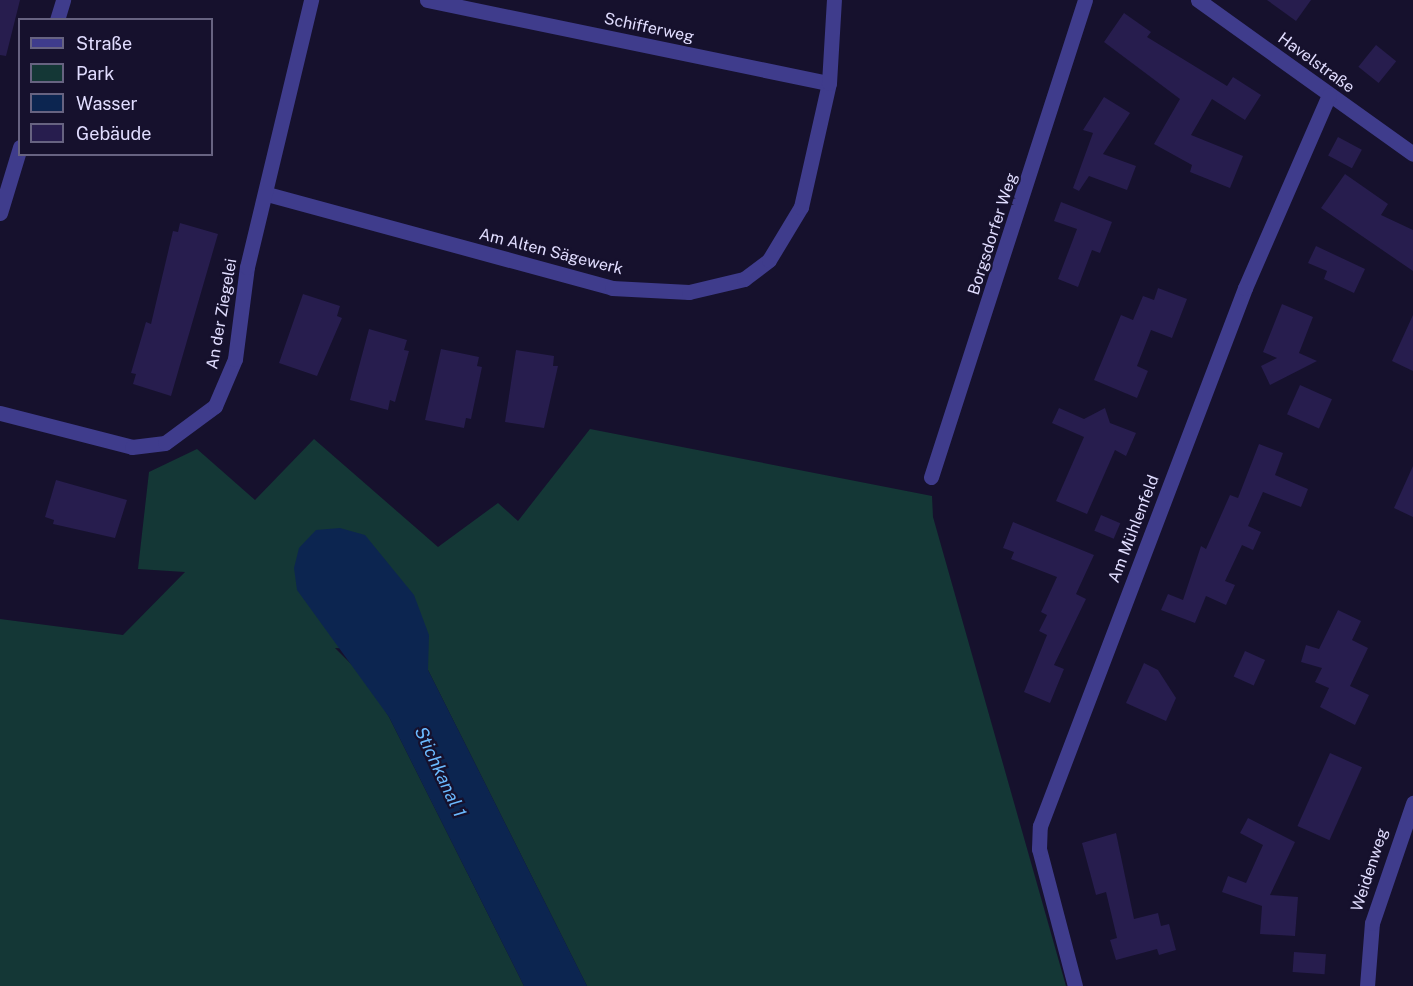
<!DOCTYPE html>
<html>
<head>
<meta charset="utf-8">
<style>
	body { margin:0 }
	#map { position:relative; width:1413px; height:986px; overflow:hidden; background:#16112d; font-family:"Public Sans",sans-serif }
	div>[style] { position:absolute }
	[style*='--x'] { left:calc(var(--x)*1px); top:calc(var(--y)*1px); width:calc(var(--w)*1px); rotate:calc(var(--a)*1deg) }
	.green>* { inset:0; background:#143736 }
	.water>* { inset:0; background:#0c2550 }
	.building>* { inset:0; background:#271d4e; transform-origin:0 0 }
	.minor>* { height:15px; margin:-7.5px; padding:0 7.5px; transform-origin:7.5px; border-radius:7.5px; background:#3f3c8c }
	span { translate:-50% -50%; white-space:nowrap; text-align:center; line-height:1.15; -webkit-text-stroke:4.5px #16112d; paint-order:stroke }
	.street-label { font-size:16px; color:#e1ddff }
	.water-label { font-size:18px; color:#6bbaff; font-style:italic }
	.legend { position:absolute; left:18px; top:18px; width:195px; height:138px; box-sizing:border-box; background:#16112d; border:2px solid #676381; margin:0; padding:8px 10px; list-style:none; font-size:18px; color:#e1ddff }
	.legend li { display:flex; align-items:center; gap:12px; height:30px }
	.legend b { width:30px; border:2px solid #676381 }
</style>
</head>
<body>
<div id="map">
	<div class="green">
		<div style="clip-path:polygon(590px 429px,932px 496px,933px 517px,1066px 986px,587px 986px,428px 670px,427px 653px,335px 648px,366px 679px,389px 717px,524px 986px,0 986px,0 619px,123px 635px,185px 572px,138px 569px,149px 472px,197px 449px,255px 500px,314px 439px,438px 547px,498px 503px,518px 521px)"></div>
	</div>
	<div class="water">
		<div style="clip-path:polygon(340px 528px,365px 535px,414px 595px,429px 635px,428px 670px,587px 986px,524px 986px,389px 717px,297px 590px,294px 568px,299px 548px,316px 530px)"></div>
	</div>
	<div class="building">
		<div style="clip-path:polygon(0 0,20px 0,6px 56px,0 55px)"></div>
		<div style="clip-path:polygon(1267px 0,1311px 0,1296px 21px)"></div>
		<div style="clip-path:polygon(1124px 13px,1151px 32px,1147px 37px,1227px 86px,1233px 77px,1261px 95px,1245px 120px,1212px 99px,1191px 135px,1243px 156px,1230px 188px,1190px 172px,1192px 165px,1154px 144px,1180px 99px,1104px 42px)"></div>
		<div style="left:1376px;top:45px;width:26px;height:28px;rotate:39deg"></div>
		<div style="clip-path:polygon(1104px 97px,1130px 113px,1103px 154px,1136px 166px,1127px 190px,1089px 176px,1079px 191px,1073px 188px,1093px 133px,1083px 130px)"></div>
		<div style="left:1338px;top:137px;width:27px;height:21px;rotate:28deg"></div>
		<div style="clip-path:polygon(1345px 174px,1388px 204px,1381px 215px,1413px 230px,1413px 271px,1321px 208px)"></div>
		<div style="clip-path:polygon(1061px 202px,1112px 222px,1100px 253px,1092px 250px,1078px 287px,1058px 279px,1077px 229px,1054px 221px)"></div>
		<div style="clip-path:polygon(180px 223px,218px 234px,171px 396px,133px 384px,136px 374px,131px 373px,146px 322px,151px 324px,173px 231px,178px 232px)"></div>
		<div style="clip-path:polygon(1316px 246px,1365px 269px,1354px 293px,1324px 279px,1327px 271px,1308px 263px)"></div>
		<div style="clip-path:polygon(1158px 288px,1187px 299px,1172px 338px,1151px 330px,1137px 366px,1148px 371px,1137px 398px,1094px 380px,1121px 315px,1133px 320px,1143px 296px,1154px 300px)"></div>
		<div style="clip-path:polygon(303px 294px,340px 306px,337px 316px,342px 318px,317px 376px,279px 363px)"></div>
		<div style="clip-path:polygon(1282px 304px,1313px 317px,1299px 353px,1317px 361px,1270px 385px,1261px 366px,1277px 358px,1263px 352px)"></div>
		<div style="clip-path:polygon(1413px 315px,1413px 371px,1392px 361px)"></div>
		<div style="clip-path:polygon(369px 329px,407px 340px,404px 350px,409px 351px,395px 402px,390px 400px,388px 410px,350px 400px)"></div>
		<div style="clip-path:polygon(441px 349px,479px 357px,477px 366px,482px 367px,471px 419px,466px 418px,464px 428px,425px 420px)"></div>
		<div style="clip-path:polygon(516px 350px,554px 356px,553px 366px,558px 366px,544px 428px,505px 422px)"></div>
		<div style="left:1300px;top:385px;width:35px;height:32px;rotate:24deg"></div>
		<div style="clip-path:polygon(1059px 408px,1084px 419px,1105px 408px,1110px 423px,1136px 433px,1126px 456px,1115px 450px,1087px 514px,1056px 501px,1084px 437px,1052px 423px)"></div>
		<div style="clip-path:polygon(1259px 444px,1283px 453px,1275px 475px,1308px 489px,1301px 507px,1263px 492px,1248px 526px,1261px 532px,1253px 550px,1242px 545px,1225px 581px,1235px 585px,1226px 605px,1206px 596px,1195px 623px,1161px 610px,1168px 594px,1183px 600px,1201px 546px,1206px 549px,1230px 495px,1238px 498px)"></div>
		<div style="clip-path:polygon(1413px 466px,1413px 517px,1394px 508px)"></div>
		<div style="clip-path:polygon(56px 480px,127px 500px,115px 538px,53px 524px,54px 520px,45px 517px)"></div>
		<div style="left:1101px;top:515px;width:21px;height:17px;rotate:23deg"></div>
		<div style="clip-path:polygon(1013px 522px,1094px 555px,1076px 594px,1086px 599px,1054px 665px,1064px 669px,1050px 703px,1024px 692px,1047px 635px,1039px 631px,1047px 615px,1041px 612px,1057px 577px,1011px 559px,1014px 552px,1003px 548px)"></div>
		<div style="clip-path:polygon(1338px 610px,1361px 621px,1352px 640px,1368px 648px,1350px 686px,1369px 695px,1355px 725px,1320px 707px,1329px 688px,1315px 682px,1322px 668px,1301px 662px,1306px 645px,1319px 649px)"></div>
		<div style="left:1245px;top:651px;width:22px;height:28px;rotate:24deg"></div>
		<div style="clip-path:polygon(1144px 663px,1158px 670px,1176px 698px,1166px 721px,1126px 703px)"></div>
		<div style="left:1330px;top:753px;width:35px;height:80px;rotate:24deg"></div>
		<div style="clip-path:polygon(1248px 818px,1295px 842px,1270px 895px,1298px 897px,1295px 936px,1260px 934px,1262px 906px,1222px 892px,1228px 876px,1246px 883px,1263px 845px,1240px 833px)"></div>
		<div style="clip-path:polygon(1116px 833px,1134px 919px,1158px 913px,1161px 926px,1169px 924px,1176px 950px,1159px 955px,1157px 949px,1116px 960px,1110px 940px,1117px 938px,1106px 892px,1096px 895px,1082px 843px)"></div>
		<div style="left:1294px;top:952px;width:32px;height:20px;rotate:4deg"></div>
	</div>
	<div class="minor">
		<div style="--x:427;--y:0;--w:410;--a:11.7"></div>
		<div style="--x:1198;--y:0;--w:264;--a:35.6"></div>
		<div style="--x:57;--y:20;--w:21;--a:-73"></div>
		<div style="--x:267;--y:194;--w:358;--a:15.2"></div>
		<div style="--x:612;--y:288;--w:77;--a:3"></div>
		<div style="--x:689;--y:292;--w:57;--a:-13.3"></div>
		<div style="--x:744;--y:279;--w:31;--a:-37"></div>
		<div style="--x:769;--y:260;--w:62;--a:-58.9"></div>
		<div style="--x:801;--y:207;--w:127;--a:-77.3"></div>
		<div style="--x:829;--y:83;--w:83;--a:-86.6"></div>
		<div style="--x:0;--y:213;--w:69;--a:-73.1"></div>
		<div style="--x:0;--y:413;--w:136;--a:14.4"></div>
		<div style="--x:132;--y:447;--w:33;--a:-7"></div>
		<div style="--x:165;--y:443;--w:62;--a:-36.5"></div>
		<div style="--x:215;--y:406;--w:51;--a:-66.9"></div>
		<div style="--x:235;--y:359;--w:93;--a:-82.6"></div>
		<div style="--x:247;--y:267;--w:275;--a:-76.5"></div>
		<div style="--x:931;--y:477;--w:501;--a:-72.11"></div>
		<div style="--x:1075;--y:986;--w:142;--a:-104.7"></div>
		<div style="--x:1039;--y:849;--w:23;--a:-88"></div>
		<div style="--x:1040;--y:826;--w:576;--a:-69.14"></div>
		<div style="--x:1245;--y:288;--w:210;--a:-66.5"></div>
		<div style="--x:1367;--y:986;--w:63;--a:-85.5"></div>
		<div style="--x:1372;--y:923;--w:127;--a:-71.1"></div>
	</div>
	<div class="street-label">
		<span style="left:649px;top:28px;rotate:12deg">Schifferweg</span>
		<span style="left:1316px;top:63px;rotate:36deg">Havelstraße</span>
		<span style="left:993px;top:234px;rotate:-72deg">Borgsdorfer Weg</span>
		<span style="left:551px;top:252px;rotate:14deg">Am Alten Sägewerk</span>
		<span style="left:222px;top:314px;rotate:-80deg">An der Ziegelei</span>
		<span style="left:1134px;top:529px;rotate:-69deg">Am Mühlenfeld</span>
		<span style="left:1370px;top:870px;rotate:-72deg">Weidenweg</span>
	</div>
	<div class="water-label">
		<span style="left:440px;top:772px;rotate:65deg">Stichkanal 1</span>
	</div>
	<ul class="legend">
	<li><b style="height:8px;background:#3f3c8c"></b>Straße</li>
	<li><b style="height:16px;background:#143736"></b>Park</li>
	<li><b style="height:16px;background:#0c2550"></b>Wasser</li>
	<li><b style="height:16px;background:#271d4e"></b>Gebäude</li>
	</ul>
</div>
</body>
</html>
